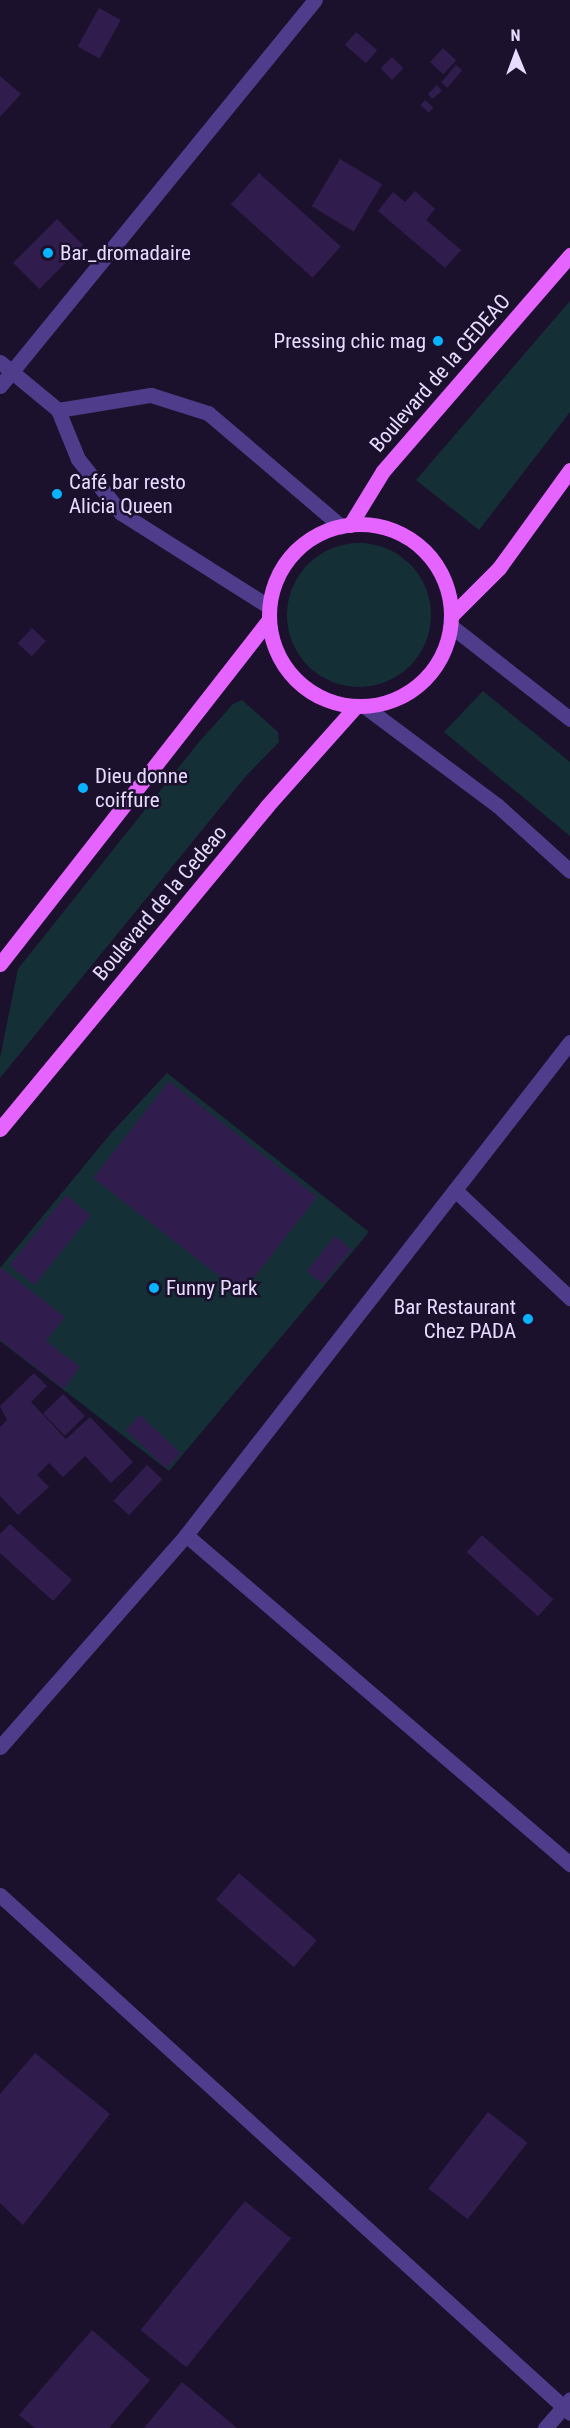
<!DOCTYPE html>
<html>
<head>
<meta charset="utf-8">
<style>
	body { margin:0 }
	#map { position:relative; width:570px; height:2428px; overflow:hidden; background:#1b112c; font-family:"Roboto Condensed",sans-serif }
	div>[style] { position:absolute }
	[style*='--x'] { left:calc(var(--x)*1px); top:calc(var(--y)*1px); width:calc(var(--w)*1px); rotate:calc(var(--a)*1deg) }
	.green>* { inset:0; background:#143036 }
	.round { border-radius:50% }
	.building>* { inset:0; background:#311d4d; transform-origin:0 0 }
	.minor>* { height:15px; margin:-7.5px; padding:0 7.5px; transform-origin:7.5px; border-radius:7.5px; background:#4f3c8b }
	.major>* { height:15px; margin:-7.5px; padding:0 7.5px; transform-origin:7.5px; border-radius:7.5px; background:#e563ff }
	.major>.ring { margin:-7.5px; padding:0; box-sizing:content-box; background:none; border:15px solid #e563ff; border-radius:50% }
	.dots>* { width:16px; height:16px; translate:-50% -50%; box-sizing:border-box; border:3px solid #1b112c; border-radius:50% }
	span { translate:-50% -50%; white-space:nowrap; text-align:center; line-height:1.15; -webkit-text-stroke:5px #1b112c; paint-order:stroke }
	.poi-label { font-size:21px; color:#e7dcff }
	.left { translate:0 -50%; text-align:left }
	.right { translate:-100% -50%; text-align:right }
	.street-label { font-size:21px; color:#e7dcff }
	.north { position:absolute; left:486px; top:24px; width:60px; height:60px; -webkit-text-stroke:4px #1b112c; paint-order:stroke; rotate:359deg; font-size:16px; font-weight:700; line-height:24px; text-align:center; color:#e7dcff }
	.north::after { content:''; display:block; margin:auto; width:21px; height:27px; background:#e7dcff; clip-path:polygon(50% 0,100% 100%,50% 72%,0 100%) }
</style>
</head>
<body>
<div id="map">
	<div class="green">
		<div style="clip-path:polygon(570px 301px,570px 412px,479px 530px,416px 480px)"></div>
		<div class="round" style="left:287px;top:543px;width:144px;height:144px"></div>
		<div style="clip-path:polygon(483px 691px,570px 762px,570px 836px,444px 732px)"></div>
		<div style="clip-path:polygon(242px 700px,278px 732px,279px 742px,246px 776px,0 1078px,0 1058px,18px 969px,199px 742px,233px 704px)"></div>
		<div style="clip-path:polygon(167px 1073px,369px 1232px,169px 1471px,0 1341px,0 1268px,112px 1132px)"></div>
	</div>
	<div class="building">
		<div style="left:99px;top:8px;width:25px;height:44px;rotate:29deg"></div>
		<div style="left:356px;top:32px;width:28px;height:17px;rotate:41deg"></div>
		<div style="left:443px;top:48px;width:18px;height:19px;rotate:43deg"></div>
		<div style="left:392px;top:57px;width:16px;height:16px;rotate:45deg"></div>
		<div style="left:456px;top:65px;width:8px;height:23px;rotate:40deg"></div>
		<div style="clip-path:polygon(0 76px,21px 94px,0 117px)"></div>
		<div style="clip-path:polygon(437px 85px,442px 91px,432px 99px,428px 94px)"></div>
		<div style="left:425px;top:100px;width:11px;height:7px;rotate:41deg"></div>
		<div style="left:340px;top:159px;width:49px;height:55px;rotate:31deg"></div>
		<div style="left:259px;top:173px;width:110px;height:42px;rotate:42deg"></div>
		<div style="clip-path:polygon(415px 191px,435px 209px,426px 220px,461px 250px,445px 268px,378px 211px,393px 192px,405px 202px)"></div>
		<div style="left:57px;top:219px;width:37px;height:62px;rotate:45deg"></div>
		<div style="left:32px;top:628px;width:19px;height:21px;rotate:43deg"></div>
		<div style="left:169px;top:1081px;width:188px;height:123px;rotate:38deg"></div>
		<div style="left:66px;top:1195px;width:32px;height:90px;rotate:39deg"></div>
		<div style="left:335px;top:1236px;width:21px;height:45px;rotate:39deg"></div>
		<div style="clip-path:polygon(0 1267px,65px 1317px,46px 1341px,80px 1367px,64px 1389px,0 1340px)"></div>
		<div style="clip-path:polygon(34px 1373px,47px 1386px,31px 1402px,66px 1439px,90px 1417px,133px 1462px,111px 1483px,85px 1456px,63px 1477px,49px 1463px,37px 1475px,49px 1487px,18px 1515px,0 1496px,0 1427px,7px 1420px,0 1406px)"></div>
		<div style="left:63px;top:1394px;width:31px;height:28px;rotate:45deg"></div>
		<div style="left:140px;top:1415px;width:56px;height:21px;rotate:43deg"></div>
		<div style="left:147px;top:1465px;width:21px;height:49px;rotate:43deg"></div>
		<div style="clip-path:polygon(10px 1524px,72px 1580px,53px 1601px,0 1553px,0 1534px)"></div>
		<div style="left:482px;top:1535px;width:96px;height:23px;rotate:42deg"></div>
		<div style="left:239px;top:1873px;width:103px;height:35px;rotate:41deg"></div>
		<div style="clip-path:polygon(35px 2053px,110px 2114px,23px 2225px,0 2203px,0 2094px)"></div>
		<div style="left:488px;top:2112px;width:50px;height:97px;rotate:38deg"></div>
		<div style="left:245px;top:2201px;width:59px;height:166px;rotate:39deg"></div>
		<div style="clip-path:polygon(92px 2330px,150px 2380px,109px 2428px,35px 2428px,19px 2415px)"></div>
		<div style="clip-path:polygon(182px 2382px,237px 2428px,144px 2428px)"></div>
	</div>
	<div class="minor">
		<div style="--x:0;--y:362;--w:75;--a:39.6"></div>
		<div style="--x:58;--y:410;--w:53;--a:67.8"></div>
		<div style="--x:78;--y:459;--w:69;--a:51.5"></div>
		<div style="--x:121;--y:513;--w:174;--a:32.3"></div>
		<div style="--x:0;--y:386;--w:498;--a:-50.8"></div>
		<div style="--x:58;--y:410;--w:94;--a:-9.2"></div>
		<div style="--x:151;--y:395;--w:60;--a:17.5"></div>
		<div style="--x:208;--y:413;--w:175;--a:40.4"></div>
		<div style="--x:451;--y:626;--w:151;--a:38"></div>
		<div style="--x:364;--y:706;--w:166;--a:36.7"></div>
		<div style="--x:497;--y:805;--w:98;--a:42.1"></div>
		<div style="--x:455;--y:1190;--w:158;--a:43.2"></div>
		<div style="--x:186;--y:1535;--w:506;--a:40.59"></div>
		<div style="--x:0;--y:1747;--w:282;--a:-48.7"></div>
		<div style="--x:186;--y:1535;--w:625;--a:-52.08"></div>
		<div style="--x:0;--y:1895;--w:770;--a:42.26"></div>
		<div style="--x:545;--y:2428;--w:38;--a:-49"></div>
	</div>
	<div class="major">
		<div class="ring" style="left:269px;top:524px;width:167px;height:167px"></div>
		<div style="--x:350;--y:525;--w:63;--a:-58.6"></div>
		<div style="--x:383;--y:471;--w:286;--a:-49.1"></div>
		<div style="--x:452;--y:615;--w:66;--a:-45"></div>
		<div style="--x:499;--y:568;--w:121;--a:-54.1"></div>
		<div style="--x:0;--y:964;--w:435;--a:-52"></div>
		<div style="--x:0;--y:1129;--w:419;--a:-50.4"></div>
		<div style="--x:267;--y:806;--w:134;--a:-48.3"></div>
	</div>
	<div class="dots">
		<div style="left:48px;top:253px;background:#08b4ff"></div>
		<div style="left:438px;top:341px;background:#08b4ff"></div>
		<div style="left:57px;top:494px;background:#08b4ff"></div>
		<div style="left:83px;top:788px;background:#08b4ff"></div>
		<div style="left:154px;top:1288px;background:#08b4ff"></div>
		<div style="left:528px;top:1319px;background:#08b4ff"></div>
	</div>
	<div class="poi-label">
		<span class="left" style="left:60px;top:253px">Bar_dromadaire</span>
		<span class="right" style="left:426px;top:341px">Pressing chic mag</span>
		<span class="left" style="left:69px;top:494px">Café bar resto<br>Alicia Queen</span>
		<span class="left" style="left:95px;top:788px">Dieu donne<br>coiffure</span>
		<span class="left" style="left:166px;top:1288px">Funny Park</span>
		<span class="right" style="left:516px;top:1319px">Bar Restaurant<br>Chez PADA</span>
	</div>
	<div class="street-label">
		<span style="left:440px;top:373px;rotate:-49deg">Boulevard de la CEDEAO</span>
		<span style="left:160px;top:903px;rotate:-50deg">Boulevard de la Cedeao</span>
	</div>
	<div class="north">N</div>
</div>
</body>
</html>
